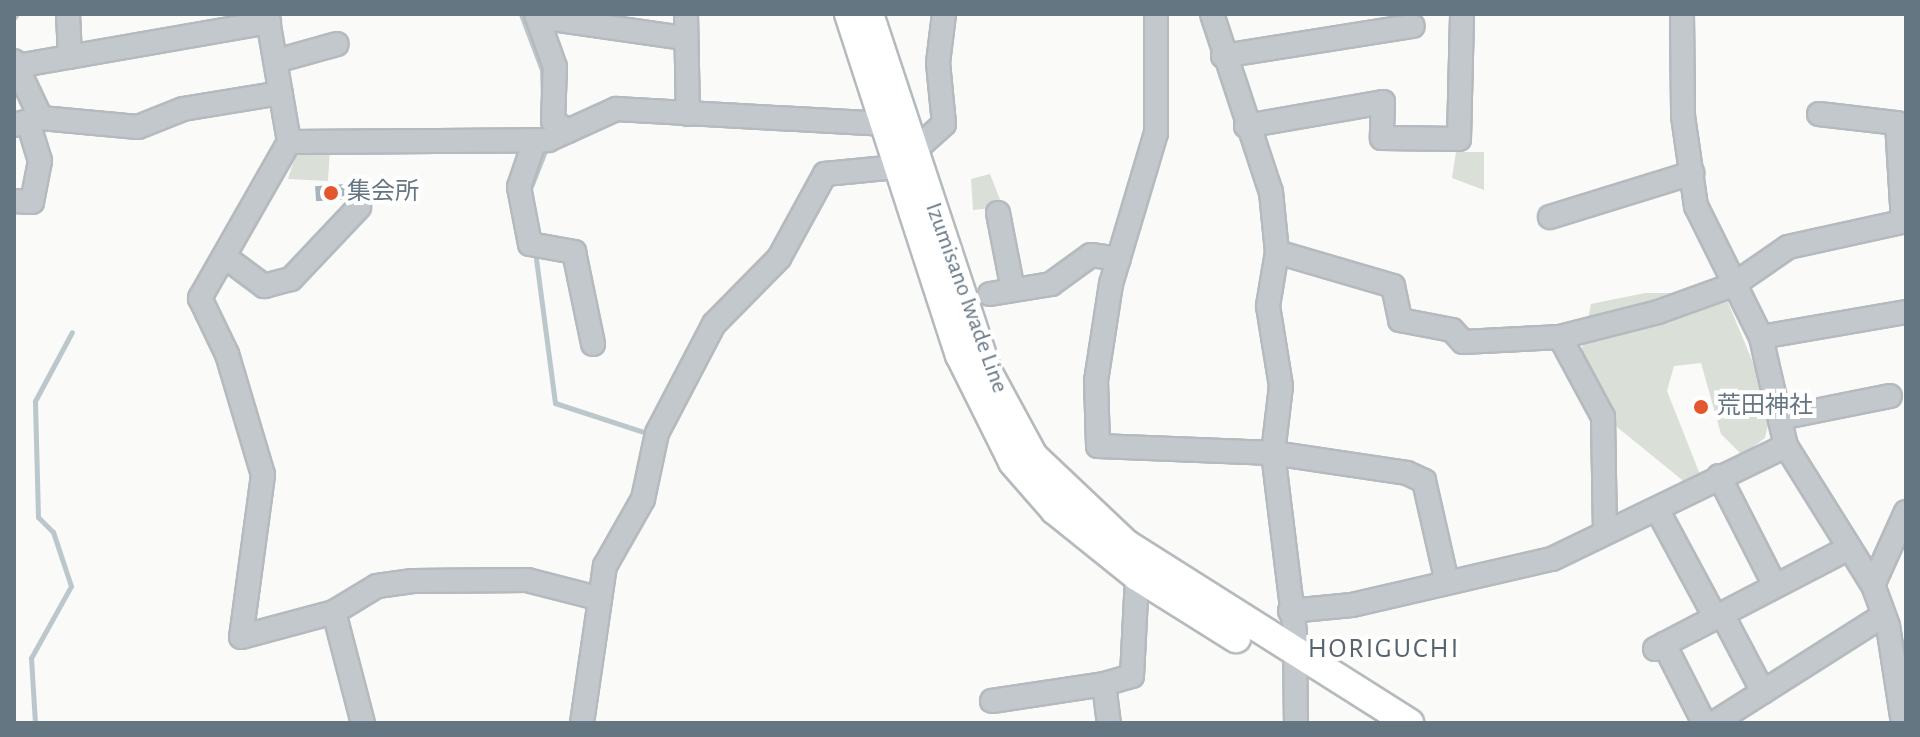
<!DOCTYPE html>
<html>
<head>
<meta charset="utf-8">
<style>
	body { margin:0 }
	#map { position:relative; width:1920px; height:737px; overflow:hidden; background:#fafaf8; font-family:"Alegreya Sans","Noto Sans JP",sans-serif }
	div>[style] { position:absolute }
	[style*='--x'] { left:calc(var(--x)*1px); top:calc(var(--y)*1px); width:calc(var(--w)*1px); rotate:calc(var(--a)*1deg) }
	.green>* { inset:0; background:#dadfd7 }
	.stream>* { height:5px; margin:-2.5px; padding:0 2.5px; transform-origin:2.5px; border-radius:2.5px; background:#bbc7cb }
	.building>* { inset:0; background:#aab3b9; transform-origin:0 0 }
	.roads { filter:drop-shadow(2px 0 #b5babe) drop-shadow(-2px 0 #b5babe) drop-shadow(0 2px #b5babe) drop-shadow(0 -2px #b5babe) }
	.minor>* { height:22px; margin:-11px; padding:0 11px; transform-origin:11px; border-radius:11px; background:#c3c8cc }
	.major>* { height:28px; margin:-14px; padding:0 14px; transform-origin:14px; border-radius:14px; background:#fff }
	.dots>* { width:22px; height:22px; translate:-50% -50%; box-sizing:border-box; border:4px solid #fff; border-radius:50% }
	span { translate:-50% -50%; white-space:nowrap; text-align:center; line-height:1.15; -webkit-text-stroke:8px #fff; paint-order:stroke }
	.poi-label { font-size:24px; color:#657683 }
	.left { translate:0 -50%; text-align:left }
	.street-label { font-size:24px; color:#657683 }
	.quarter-label { font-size:28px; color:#57646e; letter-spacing:2px }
	.frame { position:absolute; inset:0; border:16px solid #657683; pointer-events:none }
</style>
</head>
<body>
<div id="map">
	<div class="green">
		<div style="clip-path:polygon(298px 147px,330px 148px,328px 181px,288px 179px)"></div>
		<div style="clip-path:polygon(1456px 152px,1484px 152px,1484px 190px,1452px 178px)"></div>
		<div style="clip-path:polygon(990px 174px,1003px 207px,973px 210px,971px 179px)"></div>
		<div style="clip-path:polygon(1645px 293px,1724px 293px,1772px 408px,1765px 438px,1742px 455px,1721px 434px,1701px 363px,1674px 366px,1667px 391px,1701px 477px,1687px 484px,1617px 427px,1580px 359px,1591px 304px)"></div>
	</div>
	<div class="stream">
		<div style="--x:521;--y:14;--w:60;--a:69.4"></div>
		<div style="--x:542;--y:70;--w:63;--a:88.2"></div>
		<div style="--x:14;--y:18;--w:5;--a:-53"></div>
		<div style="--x:528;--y:194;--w:52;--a:-68.4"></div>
		<div style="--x:535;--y:251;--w:153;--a:82.5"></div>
		<div style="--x:555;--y:403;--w:100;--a:18.1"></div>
		<div style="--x:35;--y:723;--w:65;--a:-93.5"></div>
		<div style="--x:31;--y:658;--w:82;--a:-60.9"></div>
		<div style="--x:71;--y:586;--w:57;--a:-108.4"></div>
		<div style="--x:53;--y:532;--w:21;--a:-135"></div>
		<div style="--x:38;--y:517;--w:116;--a:-91.5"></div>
		<div style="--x:35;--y:401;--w:78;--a:-61.8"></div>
	</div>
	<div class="building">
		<div style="left:346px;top:184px;width:15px;height:31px;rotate:86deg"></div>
	</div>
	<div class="roads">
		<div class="minor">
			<div style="--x:68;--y:14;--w:43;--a:87.3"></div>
			<div style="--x:267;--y:14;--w:130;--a:80.2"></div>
			<div style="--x:289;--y:142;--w:180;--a:119.7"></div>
			<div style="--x:200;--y:298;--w:62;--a:64.3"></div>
			<div style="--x:227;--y:354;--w:126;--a:73.4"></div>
			<div style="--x:263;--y:475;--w:163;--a:97.7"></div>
			<div style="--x:241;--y:637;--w:96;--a:-15"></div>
			<div style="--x:334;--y:612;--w:50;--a:-31.2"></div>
			<div style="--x:377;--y:586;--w:36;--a:-8"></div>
			<div style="--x:413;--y:581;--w:114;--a:-0.5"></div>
			<div style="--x:527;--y:580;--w:72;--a:14.4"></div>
			<div style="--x:536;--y:14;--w:56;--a:70.3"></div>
			<div style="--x:555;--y:67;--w:54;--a:92.1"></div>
			<div style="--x:553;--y:121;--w:18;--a:34"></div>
			<div style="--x:686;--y:14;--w:100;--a:88.9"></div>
			<div style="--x:1156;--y:14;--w:119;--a:90"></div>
			<div style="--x:1156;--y:133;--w:158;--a:106.6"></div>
			<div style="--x:1111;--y:284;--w:98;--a:98.8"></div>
			<div style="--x:1096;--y:381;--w:65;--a:88.2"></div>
			<div style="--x:1098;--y:446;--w:175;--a:2.3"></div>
			<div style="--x:1273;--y:453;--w:135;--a:8.5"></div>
			<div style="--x:1407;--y:473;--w:19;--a:25"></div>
			<div style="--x:1424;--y:481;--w:99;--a:77.2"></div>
			<div style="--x:1212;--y:14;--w:188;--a:71.7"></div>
			<div style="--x:1271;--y:192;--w:60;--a:84.3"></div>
			<div style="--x:1277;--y:252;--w:55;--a:99.5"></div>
			<div style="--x:1268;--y:306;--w:81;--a:80.8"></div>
			<div style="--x:1281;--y:386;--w:67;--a:96.8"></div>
			<div style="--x:1273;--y:453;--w:181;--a:83"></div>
			<div style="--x:1295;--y:633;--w:90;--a:89.4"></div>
			<div style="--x:1682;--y:14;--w:102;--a:89.4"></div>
			<div style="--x:1683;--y:116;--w:91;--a:81.8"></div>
			<div style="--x:1696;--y:206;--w:146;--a:63.6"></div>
			<div style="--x:1761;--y:337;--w:112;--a:77.1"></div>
			<div style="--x:1786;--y:446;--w:164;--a:58"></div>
			<div style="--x:1873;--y:585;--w:44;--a:69.9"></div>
			<div style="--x:1888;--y:626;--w:98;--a:81.2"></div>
			<div style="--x:537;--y:17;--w:149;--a:8.1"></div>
			<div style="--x:1223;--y:56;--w:192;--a:-9"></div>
			<div style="--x:14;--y:61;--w:63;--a:64.7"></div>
			<div style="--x:276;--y:61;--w:63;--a:-15.6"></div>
			<div style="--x:17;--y:66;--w:256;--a:-9.9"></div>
			<div style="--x:1819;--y:114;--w:79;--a:6.6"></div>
			<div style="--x:1897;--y:123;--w:98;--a:86.5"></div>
			<div style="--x:14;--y:125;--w:28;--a:-15"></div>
			<div style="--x:41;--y:118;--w:97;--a:5.3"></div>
			<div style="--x:138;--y:127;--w:48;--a:-21.8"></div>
			<div style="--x:183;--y:109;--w:99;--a:-9.3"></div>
			<div style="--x:1246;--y:126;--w:139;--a:-9.9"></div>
			<div style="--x:1383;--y:102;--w:36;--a:92"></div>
			<div style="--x:1382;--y:138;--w:77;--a:0.7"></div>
			<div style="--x:1459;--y:139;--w:125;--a:-88.6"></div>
			<div style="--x:535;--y:140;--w:50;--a:108.8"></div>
			<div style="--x:519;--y:187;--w:58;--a:79.1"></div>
			<div style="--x:530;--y:244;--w:45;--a:10.3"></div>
			<div style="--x:574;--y:252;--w:94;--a:78.3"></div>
			<div style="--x:289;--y:142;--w:259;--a:-0.4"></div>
			<div style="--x:548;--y:140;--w:75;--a:-24.5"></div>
			<div style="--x:616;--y:109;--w:284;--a:3.2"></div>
			<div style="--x:914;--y:151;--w:40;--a:-42"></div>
			<div style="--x:944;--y:124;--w:61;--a:-95.6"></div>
			<div style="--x:938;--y:63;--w:49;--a:-83"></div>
			<div style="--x:14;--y:201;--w:18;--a:3"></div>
			<div style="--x:32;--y:202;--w:42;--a:-79"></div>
			<div style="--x:40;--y:161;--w:37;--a:-107"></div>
			<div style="--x:998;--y:213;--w:78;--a:79"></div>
			<div style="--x:1550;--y:217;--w:149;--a:-17.2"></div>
			<div style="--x:1277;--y:252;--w:121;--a:16.3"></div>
			<div style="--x:1393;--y:286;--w:35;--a:78"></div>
			<div style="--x:1400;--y:320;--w:53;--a:10.9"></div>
			<div style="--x:1452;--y:330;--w:16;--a:47"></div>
			<div style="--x:1463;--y:342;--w:97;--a:-3"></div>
			<div style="--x:1560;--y:337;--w:101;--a:-14.3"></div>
			<div style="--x:1658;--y:312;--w:80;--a:-19.8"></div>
			<div style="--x:1733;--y:285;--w:67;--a:-34.6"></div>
			<div style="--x:1788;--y:247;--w:121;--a:-12.4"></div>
			<div style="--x:225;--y:257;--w:49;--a:36.6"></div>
			<div style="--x:264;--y:286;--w:28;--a:-15"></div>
			<div style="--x:291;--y:279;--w:99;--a:-46.6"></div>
			<div style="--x:990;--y:294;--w:62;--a:-9.3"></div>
			<div style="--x:1051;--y:284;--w:49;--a:-35.9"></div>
			<div style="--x:1091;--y:255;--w:28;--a:8"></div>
			<div style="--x:1560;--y:337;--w:91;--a:61.7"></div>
			<div style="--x:1603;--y:417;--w:113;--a:89"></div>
			<div style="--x:1761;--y:337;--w:147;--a:-9.8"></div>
			<div style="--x:1780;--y:418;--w:112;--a:-11.3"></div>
			<div style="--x:1719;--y:476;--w:123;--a:63"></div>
			<div style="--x:1658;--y:511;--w:120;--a:61.7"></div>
			<div style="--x:1873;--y:585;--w:80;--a:-65.7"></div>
			<div style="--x:1290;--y:611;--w:62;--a:-5.5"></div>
			<div style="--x:1352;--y:605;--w:205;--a:-13"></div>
			<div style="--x:1552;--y:559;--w:260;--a:-25.8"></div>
			<div style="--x:334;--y:612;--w:115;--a:75.4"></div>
			<div style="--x:1722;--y:614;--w:88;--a:62.3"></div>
			<div style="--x:1664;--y:644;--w:89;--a:63.1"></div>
			<div style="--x:1655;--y:649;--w:219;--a:-27.5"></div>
			<div style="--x:1104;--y:684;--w:29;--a:-16"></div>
			<div style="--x:1132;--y:676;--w:100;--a:-87.1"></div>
			<div style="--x:992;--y:701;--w:113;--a:-8.6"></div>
			<div style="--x:1104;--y:684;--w:39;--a:83"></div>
			<div style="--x:582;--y:723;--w:159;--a:-81.7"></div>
			<div style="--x:605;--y:566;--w:77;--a:-60.4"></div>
			<div style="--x:643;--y:499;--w:67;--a:-78"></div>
			<div style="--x:657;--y:433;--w:123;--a:-62.4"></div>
			<div style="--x:714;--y:324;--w:93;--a:-45.4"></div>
			<div style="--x:779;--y:258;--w:96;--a:-61.3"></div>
			<div style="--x:825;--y:174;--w:72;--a:-5.6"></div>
			<div style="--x:1714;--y:723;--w:201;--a:-32.4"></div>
		</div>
		<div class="major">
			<div style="--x:849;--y:14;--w:359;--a:72"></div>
			<div style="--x:960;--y:355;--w:119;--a:63.6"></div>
			<div style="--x:1013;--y:462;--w:64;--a:48.8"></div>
			<div style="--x:1055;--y:510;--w:105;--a:38.8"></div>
			<div style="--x:1137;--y:576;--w:117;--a:32.1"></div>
			<div style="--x:869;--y:14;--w:378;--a:71.7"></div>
			<div style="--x:988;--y:373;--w:94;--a:61.5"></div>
			<div style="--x:1033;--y:456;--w:128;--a:43.4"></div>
			<div style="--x:1126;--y:544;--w:335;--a:32.3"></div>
		</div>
	</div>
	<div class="dots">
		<div style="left:331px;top:193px;background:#e4572e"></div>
		<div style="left:1701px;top:407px;background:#e4572e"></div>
	</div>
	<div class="poi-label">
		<span class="left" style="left:347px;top:193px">集会所</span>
		<span class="left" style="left:1717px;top:407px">荒田神社</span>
	</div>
	<div class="street-label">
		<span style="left:966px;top:298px;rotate:70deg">Izumisano Iwade Line</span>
	</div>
	<div class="quarter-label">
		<span style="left:1384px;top:649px">HORIGUCHI</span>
	</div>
	<div class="frame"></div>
</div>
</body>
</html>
